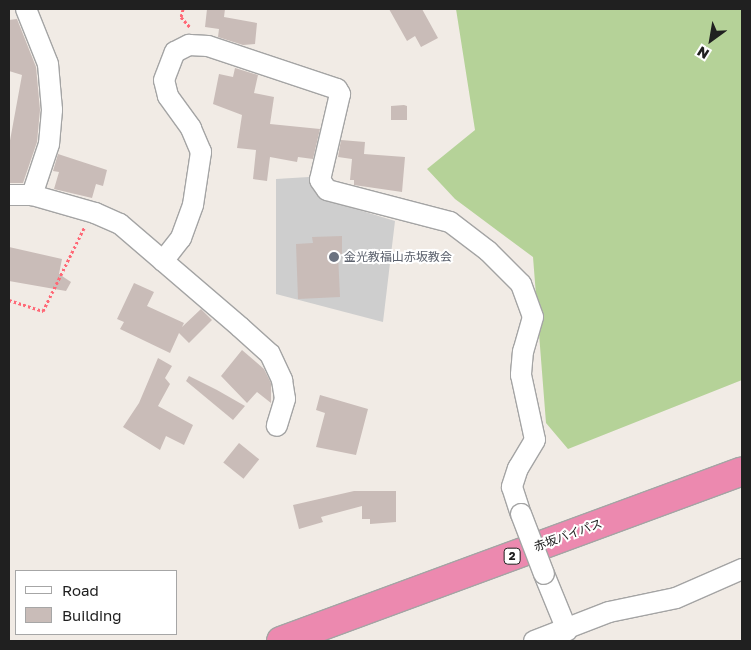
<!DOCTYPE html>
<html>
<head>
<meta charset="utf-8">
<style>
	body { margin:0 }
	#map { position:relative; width:751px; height:650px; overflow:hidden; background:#f1ebe5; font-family:"Golos Text","Noto Sans JP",sans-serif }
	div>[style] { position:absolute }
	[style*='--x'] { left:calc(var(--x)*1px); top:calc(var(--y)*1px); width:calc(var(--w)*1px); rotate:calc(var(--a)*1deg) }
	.religious>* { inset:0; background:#cecece }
	.forest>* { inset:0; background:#b5d298 }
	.building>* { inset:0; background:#c9bcb8; transform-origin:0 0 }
	.path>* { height:3px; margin-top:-1.5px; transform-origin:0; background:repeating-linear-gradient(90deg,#ff6876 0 2.5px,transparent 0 5px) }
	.roads { filter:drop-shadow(1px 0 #a4a4a4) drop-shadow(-1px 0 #a4a4a4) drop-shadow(0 1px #a4a4a4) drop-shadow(0 -1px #a4a4a4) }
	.minor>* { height:20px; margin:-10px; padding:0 10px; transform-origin:10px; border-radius:10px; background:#fff }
	.highway>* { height:28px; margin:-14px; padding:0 14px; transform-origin:14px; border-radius:14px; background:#ec89af }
	.bridges { filter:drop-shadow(1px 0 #a4a4a4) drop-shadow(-1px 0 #a4a4a4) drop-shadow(0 1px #a4a4a4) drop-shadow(0 -1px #a4a4a4) }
	.minor-bridge>* { height:20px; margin:-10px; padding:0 10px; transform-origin:10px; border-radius:10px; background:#fff }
	.dots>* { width:14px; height:14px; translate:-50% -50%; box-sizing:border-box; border:2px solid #fff; border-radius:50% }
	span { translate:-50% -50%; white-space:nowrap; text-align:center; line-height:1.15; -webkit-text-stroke:4px #fff; paint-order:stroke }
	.shield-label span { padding:1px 4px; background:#fff; border:1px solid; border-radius:4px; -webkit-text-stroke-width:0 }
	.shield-label { font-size:11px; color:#202020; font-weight:700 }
	.worship-label { font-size:12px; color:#5b616d }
	.left { translate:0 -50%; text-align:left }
	.street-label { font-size:12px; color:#202020 }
	.frame { position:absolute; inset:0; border:10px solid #202020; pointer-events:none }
	.legend { position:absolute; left:15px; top:570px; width:162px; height:65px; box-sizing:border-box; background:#fff; border:1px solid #a6a6a6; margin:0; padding:6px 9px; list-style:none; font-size:15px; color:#202020 }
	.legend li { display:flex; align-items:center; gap:10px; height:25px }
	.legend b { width:25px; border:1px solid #a6a6a6 }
	.north { position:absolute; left:686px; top:15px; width:50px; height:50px; -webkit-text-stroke:4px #fff; paint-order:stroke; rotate:212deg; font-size:14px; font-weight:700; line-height:20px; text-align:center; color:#202020 }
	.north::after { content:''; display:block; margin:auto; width:18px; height:22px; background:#202020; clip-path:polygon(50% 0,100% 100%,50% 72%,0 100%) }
</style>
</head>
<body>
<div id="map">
	<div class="religious">
		<div style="clip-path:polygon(325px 176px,323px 199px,395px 221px,383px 322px,276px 294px,276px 179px)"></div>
	</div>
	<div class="forest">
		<div style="clip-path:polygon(456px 9px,742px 9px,742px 380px,568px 449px,546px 423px,533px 257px,455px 199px,427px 169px,475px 130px)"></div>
	</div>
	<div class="building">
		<div style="clip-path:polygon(207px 9px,225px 9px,224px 17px,257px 23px,255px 44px,243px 45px,218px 37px,219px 29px,205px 27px)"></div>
		<div style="clip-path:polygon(389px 9px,422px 9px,438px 38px,421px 47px,415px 36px,407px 41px)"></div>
		<div style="clip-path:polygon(17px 19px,36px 67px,40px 110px,37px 142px,23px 183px,9px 183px,9px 146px,22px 75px,9px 71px,9px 20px)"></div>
		<div style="clip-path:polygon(235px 68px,258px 75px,254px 93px,274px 97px,270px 124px,320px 129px,313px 159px,298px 157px,297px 162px,270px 157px,267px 181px,253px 179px,256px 150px,237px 148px,242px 115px,213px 104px,219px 74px,233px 77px)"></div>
		<div style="clip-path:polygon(404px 105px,407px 106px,407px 120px,391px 120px,391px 106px)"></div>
		<div style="clip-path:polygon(341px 140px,365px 142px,364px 154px,405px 157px,402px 192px,354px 185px,354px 180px,350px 180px,352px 159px,338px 157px)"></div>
		<div style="clip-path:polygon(58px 154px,107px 170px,103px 186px,96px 184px,92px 198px,54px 189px,59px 172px,53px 171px)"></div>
		<div style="clip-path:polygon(342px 236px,342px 254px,338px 254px,340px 297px,298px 299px,296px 244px,313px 243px,312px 237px)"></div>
		<div style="clip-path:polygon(9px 247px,62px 259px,59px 274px,71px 282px,66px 291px,9px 281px)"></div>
		<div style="clip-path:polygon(134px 283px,154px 292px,147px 306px,184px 323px,182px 327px,201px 309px,212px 320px,189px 343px,179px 333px,170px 353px,120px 329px,124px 322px,117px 319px)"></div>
		<div style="clip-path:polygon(242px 350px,264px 369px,271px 383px,271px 403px,257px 392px,247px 403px,221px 376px)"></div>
		<div style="clip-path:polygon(158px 358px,172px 366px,165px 378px,170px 384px,158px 406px,193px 425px,184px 445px,166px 436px,160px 450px,123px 427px,139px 403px)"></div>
		<div style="clip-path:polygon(189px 376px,217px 390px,245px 406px,233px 420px,186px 381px)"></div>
		<div style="clip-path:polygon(320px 395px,368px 409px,356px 455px,316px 447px,325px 413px,316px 410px)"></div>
		<div style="left:239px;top:443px;width:26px;height:25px;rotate:39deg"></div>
		<div style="clip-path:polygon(354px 491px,396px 491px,396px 522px,370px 524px,370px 519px,362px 519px,362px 506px,321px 517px,323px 522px,299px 529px,293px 505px)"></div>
	</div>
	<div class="path">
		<div style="--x:183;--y:9;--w:8;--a:104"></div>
		<div style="--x:181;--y:17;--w:13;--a:48"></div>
		<div style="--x:9;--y:300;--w:36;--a:18"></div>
		<div style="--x:43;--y:311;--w:93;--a:-63.7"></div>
	</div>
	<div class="roads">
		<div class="minor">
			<div style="--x:26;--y:9;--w:59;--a:68.2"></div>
			<div style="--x:48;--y:64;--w:46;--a:85"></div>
			<div style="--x:52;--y:110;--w:34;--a:95"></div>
			<div style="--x:49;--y:144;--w:54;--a:108.4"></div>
			<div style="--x:9;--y:195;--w:23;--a:0"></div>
			<div style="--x:32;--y:195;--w:66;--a:15.9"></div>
			<div style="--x:95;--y:213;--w:27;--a:24"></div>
			<div style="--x:120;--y:224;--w:158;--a:40.6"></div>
			<div style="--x:240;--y:327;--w:40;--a:42"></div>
			<div style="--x:270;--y:354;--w:29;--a:65"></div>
			<div style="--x:282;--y:380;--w:19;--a:81"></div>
			<div style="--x:285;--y:399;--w:28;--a:107"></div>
			<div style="--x:163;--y:261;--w:29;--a:-52"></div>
			<div style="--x:181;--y:238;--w:35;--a:-70"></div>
			<div style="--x:193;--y:205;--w:54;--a:-81.4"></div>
			<div style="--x:201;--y:152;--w:26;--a:-113"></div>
			<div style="--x:191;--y:128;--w:39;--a:-126"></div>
			<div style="--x:168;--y:96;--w:16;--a:-104"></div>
			<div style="--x:164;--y:80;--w:30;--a:-69"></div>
			<div style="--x:175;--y:52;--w:16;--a:-27"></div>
			<div style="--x:189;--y:45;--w:19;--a:3"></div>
			<div style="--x:208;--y:46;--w:136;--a:18.4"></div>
			<div style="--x:337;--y:89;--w:6;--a:59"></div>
			<div style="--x:340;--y:94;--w:88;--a:103.1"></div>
			<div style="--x:320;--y:180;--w:12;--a:55"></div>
			<div style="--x:327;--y:190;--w:127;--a:14.6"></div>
			<div style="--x:450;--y:222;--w:48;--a:37.3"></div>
			<div style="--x:488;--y:251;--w:47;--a:45"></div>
			<div style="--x:521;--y:284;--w:35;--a:70"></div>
			<div style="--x:533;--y:317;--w:35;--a:106"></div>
			<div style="--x:523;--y:351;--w:24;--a:95"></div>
			<div style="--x:521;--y:375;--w:66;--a:77.8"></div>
			<div style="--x:535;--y:440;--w:33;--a:121"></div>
			<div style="--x:518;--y:468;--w:20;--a:108"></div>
			<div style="--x:512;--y:487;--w:28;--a:72"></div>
			<div style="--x:544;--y:574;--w:61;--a:67.7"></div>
			<div style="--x:534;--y:641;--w:80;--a:-21.1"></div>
			<div style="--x:609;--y:612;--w:68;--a:-11.8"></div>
			<div style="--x:676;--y:598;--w:72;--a:-23.7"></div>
		</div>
		<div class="highway">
			<div style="--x:281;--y:641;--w:491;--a:-20.2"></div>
		</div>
	</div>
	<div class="bridges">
		<div class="minor-bridge">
			<div style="--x:521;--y:514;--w:64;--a:69"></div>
		</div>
	</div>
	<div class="dots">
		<div style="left:334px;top:257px;background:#6b7280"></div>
	</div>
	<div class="shield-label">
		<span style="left:512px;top:556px">2</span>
	</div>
	<div class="worship-label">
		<span class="left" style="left:344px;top:257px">金光教福山赤坂教会</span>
	</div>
	<div class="street-label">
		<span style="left:568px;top:535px;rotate:-20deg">赤坂バイパス</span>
	</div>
	<div class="frame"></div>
	<ul class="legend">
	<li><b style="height:6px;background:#fff"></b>Road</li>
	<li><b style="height:14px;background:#c9bcb8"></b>Building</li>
	</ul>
	<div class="north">N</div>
</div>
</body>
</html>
